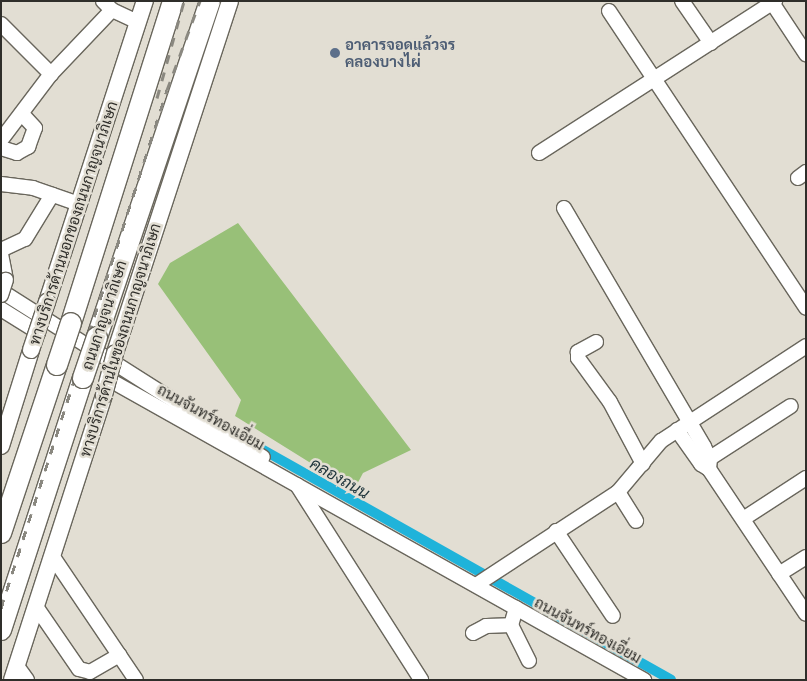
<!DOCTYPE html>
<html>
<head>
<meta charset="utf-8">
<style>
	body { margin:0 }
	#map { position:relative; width:807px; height:681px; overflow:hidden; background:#e2ded3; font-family:Commissioner,Sarabun,sans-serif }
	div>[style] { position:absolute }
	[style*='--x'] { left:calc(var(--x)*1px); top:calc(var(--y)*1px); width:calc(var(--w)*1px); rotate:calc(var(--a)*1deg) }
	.green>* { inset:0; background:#98c078 }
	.canal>* { height:10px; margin:-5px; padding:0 5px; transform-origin:5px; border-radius:5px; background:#1fb3da }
	.roads { filter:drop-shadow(1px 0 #69665c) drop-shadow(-1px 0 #69665c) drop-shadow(0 1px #69665c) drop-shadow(0 -1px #69665c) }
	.minor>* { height:14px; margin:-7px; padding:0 7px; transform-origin:7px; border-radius:7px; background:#fff }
	.major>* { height:16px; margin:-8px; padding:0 8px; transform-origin:8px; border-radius:8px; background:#fff }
	.highway>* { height:20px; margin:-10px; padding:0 10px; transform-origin:10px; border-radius:10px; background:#fff }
	.rail>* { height:3px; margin-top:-1.5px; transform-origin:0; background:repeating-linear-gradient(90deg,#8a8880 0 9px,transparent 0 18px) }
	.bridges { filter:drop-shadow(1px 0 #69665c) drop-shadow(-1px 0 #69665c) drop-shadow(0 1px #69665c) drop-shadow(0 -1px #69665c) }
	.minor-bridge>* { height:14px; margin:-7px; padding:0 7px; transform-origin:7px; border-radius:7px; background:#fff }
	.major-bridge>* { height:16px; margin:-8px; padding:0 8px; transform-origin:8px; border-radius:8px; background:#fff }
	.highway-bridge>* { height:20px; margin:-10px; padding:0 10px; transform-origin:10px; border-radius:10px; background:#fff }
	.dots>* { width:14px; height:14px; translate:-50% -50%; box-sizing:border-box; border:2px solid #e2ded3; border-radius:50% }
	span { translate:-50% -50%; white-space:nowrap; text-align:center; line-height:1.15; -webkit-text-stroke:5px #e2ded3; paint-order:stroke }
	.service-label { font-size:15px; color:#4e5e75; font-weight:700 }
	.left { translate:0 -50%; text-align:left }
	.street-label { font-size:15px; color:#2f2e2a }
	.water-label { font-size:16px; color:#1e343b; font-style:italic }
	.frame { position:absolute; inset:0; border:2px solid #2f2e2a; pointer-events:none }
</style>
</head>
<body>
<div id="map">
	<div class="green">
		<div style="clip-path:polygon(238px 223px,411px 450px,363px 473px,354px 490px,235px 416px,241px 400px,158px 284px,170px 263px)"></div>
	</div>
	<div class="canal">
		<div style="--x:258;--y:447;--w:474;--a:29.4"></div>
	</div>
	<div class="roads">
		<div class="minor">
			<div style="--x:103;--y:1;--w:13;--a:45"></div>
			<div style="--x:112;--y:10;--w:29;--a:25"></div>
			<div style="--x:682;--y:1;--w:51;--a:55.4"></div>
			<div style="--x:771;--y:1;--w:64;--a:56.6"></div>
			<div style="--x:609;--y:11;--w:356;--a:56.4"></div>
			<div style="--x:1;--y:24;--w:71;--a:45"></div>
			<div style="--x:1;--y:140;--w:83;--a:-52.9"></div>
			<div style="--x:51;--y:74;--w:88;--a:-46.4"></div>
			<div style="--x:1;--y:148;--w:17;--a:17"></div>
			<div style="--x:17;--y:153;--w:13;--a:-29"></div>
			<div style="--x:28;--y:147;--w:20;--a:-70"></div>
			<div style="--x:35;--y:128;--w:19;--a:-133"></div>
			<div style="--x:539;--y:153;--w:281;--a:-32.8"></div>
			<div style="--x:798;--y:178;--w:10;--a:-37"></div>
			<div style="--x:1;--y:184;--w:32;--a:7"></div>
			<div style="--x:33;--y:188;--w:49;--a:19.2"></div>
			<div style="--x:564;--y:208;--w:277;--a:59.6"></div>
			<div style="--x:704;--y:447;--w:13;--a:63"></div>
			<div style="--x:710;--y:459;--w:10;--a:96"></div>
			<div style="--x:1;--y:250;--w:26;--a:-25"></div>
			<div style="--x:25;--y:239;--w:52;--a:-58.5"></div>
			<div style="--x:1;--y:254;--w:26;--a:79"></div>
			<div style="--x:1;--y:291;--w:310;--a:32.4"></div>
			<div style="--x:1;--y:309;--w:44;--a:31.9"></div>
			<div style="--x:596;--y:342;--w:21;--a:151"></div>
			<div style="--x:578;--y:352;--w:6;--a:90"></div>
			<div style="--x:578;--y:358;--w:54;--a:54"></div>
			<div style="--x:610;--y:402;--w:70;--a:62"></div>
			<div style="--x:108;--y:379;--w:615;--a:29.32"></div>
			<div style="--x:677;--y:430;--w:42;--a:54.8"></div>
			<div style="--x:701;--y:464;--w:9;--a:32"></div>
			<div style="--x:709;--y:469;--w:174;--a:56.2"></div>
			<div style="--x:704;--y:462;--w:103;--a:-32.8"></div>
			<div style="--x:297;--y:485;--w:231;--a:57.5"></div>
			<div style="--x:618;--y:492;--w:34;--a:58"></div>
			<div style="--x:743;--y:519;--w:75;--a:-33.1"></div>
			<div style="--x:556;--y:531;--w:102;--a:56.2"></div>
			<div style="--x:53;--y:557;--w:148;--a:56"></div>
			<div style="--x:779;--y:574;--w:32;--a:-32"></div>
			<div style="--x:476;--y:585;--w:170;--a:-33.2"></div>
			<div style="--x:618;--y:492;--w:67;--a:-49.9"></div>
			<div style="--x:661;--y:441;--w:173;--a:-33.2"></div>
			<div style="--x:37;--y:608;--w:74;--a:55.5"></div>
			<div style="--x:79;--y:669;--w:11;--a:15"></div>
			<div style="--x:90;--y:672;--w:34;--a:-30"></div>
			<div style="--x:516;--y:608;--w:18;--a:106"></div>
			<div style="--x:511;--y:625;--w:40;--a:63.4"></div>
			<div style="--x:473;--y:633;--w:15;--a:-28"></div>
			<div style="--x:486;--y:626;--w:25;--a:-2"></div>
			<div style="--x:17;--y:666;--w:17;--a:54"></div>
		</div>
		<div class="major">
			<div style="--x:47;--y:302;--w:317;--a:-72"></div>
			<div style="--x:115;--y:353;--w:370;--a:-71.9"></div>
			<div style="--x:1;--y:446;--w:101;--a:-72.6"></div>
			<div style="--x:12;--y:680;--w:299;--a:-72.1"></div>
		</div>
		<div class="highway">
			<div style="--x:71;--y:323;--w:338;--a:-72.4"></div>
			<div style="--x:97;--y:337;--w:354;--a:-71.4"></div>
			<div style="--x:1;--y:533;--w:177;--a:-71.6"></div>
			<div style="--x:1;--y:630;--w:265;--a:-72"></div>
		</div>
	</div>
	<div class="rail">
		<div style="--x:157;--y:98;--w:101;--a:-74.4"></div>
		<div style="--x:1;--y:608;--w:544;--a:-72.23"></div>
		<div style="--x:167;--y:90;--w:95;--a:-69.7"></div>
	</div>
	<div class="bridges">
		<div class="minor-bridge">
			<div style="--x:1;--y:295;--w:16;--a:-72"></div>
		</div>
		<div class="major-bridge">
			<div style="--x:31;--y:350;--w:51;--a:-71.6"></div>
			<div style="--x:104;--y:395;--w:43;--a:-75.3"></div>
		</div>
		<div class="highway-bridge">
			<div style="--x:57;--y:365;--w:44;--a:-71.6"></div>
			<div style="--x:83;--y:378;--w:43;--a:-71.1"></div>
		</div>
	</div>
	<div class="dots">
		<div style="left:335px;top:53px;background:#5c6f8a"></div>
	</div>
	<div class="service-label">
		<span class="left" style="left:345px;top:53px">อาคารจอดแล้วจร<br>คลองบางไผ่</span>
	</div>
	<div class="street-label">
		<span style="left:73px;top:223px;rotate:-72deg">ทางบริการด้านนอกของถนนกาญจนาภิเษก</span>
		<span style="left:104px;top:315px;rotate:-72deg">ถนนกาญจนาภิเษก</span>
		<span style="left:120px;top:340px;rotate:-73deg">ทางบริการด้านในของถนนกาญจนาภิเษก</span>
		<span style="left:211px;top:417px;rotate:29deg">ถนนจันทร์ทองเอี่ยม</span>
		<span style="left:588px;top:630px;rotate:29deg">ถนนจันทร์ทองเอี่ยม</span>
	</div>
	<div class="water-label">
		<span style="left:340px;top:478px;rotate:30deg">คลองถนน</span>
	</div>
	<div class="frame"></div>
</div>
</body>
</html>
